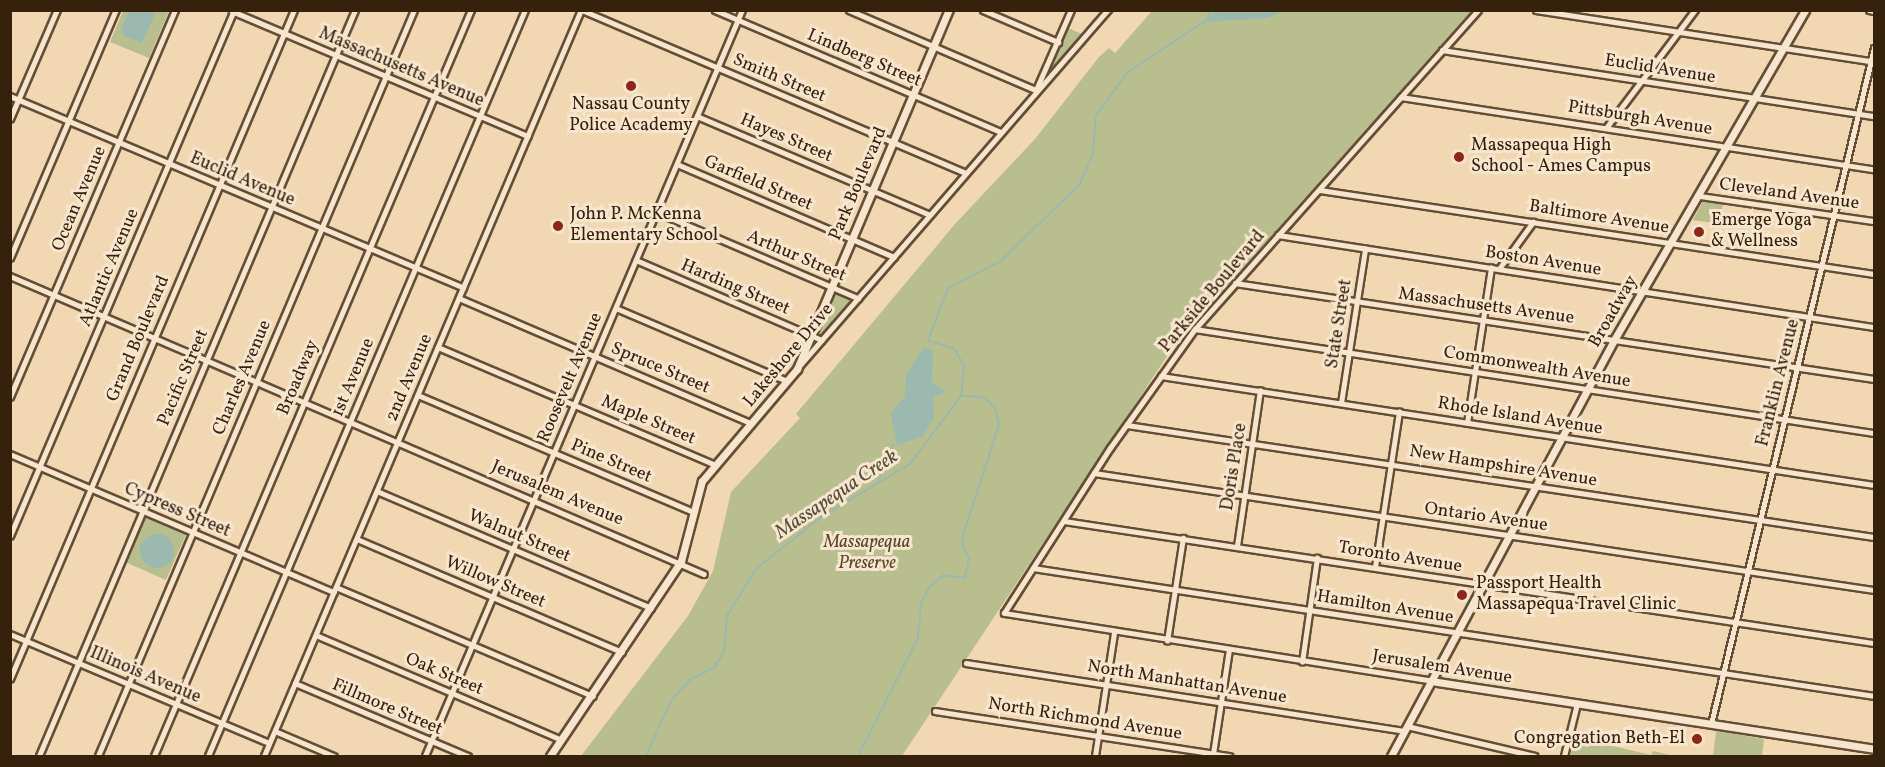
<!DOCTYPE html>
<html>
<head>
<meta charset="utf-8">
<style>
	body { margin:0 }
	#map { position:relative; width:1885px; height:767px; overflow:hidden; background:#f2d7b3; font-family:Vollkorn,serif }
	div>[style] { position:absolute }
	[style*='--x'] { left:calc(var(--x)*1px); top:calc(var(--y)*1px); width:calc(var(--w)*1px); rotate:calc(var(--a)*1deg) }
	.green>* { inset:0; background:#b9be8e; transform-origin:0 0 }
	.water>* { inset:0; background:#9bb9af }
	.round { border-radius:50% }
	.stream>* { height:1.5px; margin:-0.75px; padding:0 0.75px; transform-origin:0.75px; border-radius:0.75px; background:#9bb9af }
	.roads { filter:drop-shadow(2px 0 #644e36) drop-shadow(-2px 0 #644e36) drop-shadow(0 2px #644e36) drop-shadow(0 -2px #644e36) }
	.street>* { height:4.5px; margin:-2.25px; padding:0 2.25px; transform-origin:2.25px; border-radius:2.25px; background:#f7e5ce }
	.secondary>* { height:7px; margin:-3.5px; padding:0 3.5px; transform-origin:3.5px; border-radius:3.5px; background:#f7e5ce }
	.dots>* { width:16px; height:16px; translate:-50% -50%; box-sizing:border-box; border:3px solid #f7e5ce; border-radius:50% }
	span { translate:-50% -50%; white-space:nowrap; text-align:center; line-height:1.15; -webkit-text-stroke:6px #f7e5ce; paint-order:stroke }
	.street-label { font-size:18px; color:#35210c }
	.poi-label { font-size:18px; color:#35210c }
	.left { translate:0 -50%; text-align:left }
	.right { translate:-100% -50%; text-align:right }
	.park-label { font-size:18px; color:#56482c; font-style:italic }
	.water-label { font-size:20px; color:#544f3d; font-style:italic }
	.frame { position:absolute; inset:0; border:12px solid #35210c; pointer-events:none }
</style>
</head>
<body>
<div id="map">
	<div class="green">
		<div style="clip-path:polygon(123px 11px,169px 11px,149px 58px,110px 42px)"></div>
		<div style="clip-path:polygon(1152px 11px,1471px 11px,1175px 344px,902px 756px,581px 756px,688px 616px,713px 571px,731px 492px,800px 418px,796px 414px,955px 224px,1035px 139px,1099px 57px,1109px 48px,1115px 53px)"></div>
		<div style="clip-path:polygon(1064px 26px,1084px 35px,1036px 90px)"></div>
		<div style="clip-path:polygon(1703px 201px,1723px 203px,1720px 224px,1693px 220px)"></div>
		<div style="clip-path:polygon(832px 287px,858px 298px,822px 340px,811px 335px)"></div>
		<div style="left:145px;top:516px;width:45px;height:50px;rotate:24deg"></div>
		<div style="clip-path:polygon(1716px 731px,1764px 739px,1762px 756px,1713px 756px)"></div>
		<div style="clip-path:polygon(1575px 737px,1651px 755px,1653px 751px,1675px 756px,1570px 756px)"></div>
	</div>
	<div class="water">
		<div style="clip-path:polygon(129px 11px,156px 11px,142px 43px,124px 36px,121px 30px)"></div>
		<div style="clip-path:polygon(1216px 11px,1216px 10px,1283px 11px,1268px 18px,1204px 22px)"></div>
		<div style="clip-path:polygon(924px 347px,933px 350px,932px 382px,945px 391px,933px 398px,934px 418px,922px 437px,897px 445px,891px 413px,905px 396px,906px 374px)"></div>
		<div class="round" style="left:140px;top:534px;width:34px;height:34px"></div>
	</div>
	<div class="stream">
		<div style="--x:877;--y:484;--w:43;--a:-67"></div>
		<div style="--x:646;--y:756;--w:60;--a:-65.6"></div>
		<div style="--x:671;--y:701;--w:28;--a:-48"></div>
		<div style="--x:690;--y:680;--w:28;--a:-27"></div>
		<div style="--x:715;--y:667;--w:17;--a:-59"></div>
		<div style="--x:724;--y:652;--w:36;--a:-85"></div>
		<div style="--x:727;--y:616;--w:55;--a:-58.3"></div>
		<div style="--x:756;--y:569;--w:82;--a:-38.6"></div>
		<div style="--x:820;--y:518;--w:105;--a:-31"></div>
		<div style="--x:910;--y:464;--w:85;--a:-53.1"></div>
		<div style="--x:961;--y:396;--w:30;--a:-84"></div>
		<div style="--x:964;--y:366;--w:20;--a:-120"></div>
		<div style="--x:954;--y:349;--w:27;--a:-163"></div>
		<div style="--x:928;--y:341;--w:57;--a:-69.3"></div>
		<div style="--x:948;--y:288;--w:59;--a:-27"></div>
		<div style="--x:1001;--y:261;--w:109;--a:-44.3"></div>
		<div style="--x:1079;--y:185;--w:33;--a:-65"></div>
		<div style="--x:1093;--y:155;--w:39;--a:-86"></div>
		<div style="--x:1096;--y:116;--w:53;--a:-54.2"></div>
		<div style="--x:1127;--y:73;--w:92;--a:-33.5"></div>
		<div style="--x:1204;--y:22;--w:14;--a:-60"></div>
		<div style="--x:858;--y:756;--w:131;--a:-62.9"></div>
		<div style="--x:918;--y:639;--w:36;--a:-85"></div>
		<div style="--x:921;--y:603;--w:19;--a:-62"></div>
		<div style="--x:930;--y:586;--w:18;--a:-38"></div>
		<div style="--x:944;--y:575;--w:21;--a:8"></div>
		<div style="--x:965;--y:578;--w:20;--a:-79"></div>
		<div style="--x:969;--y:558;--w:15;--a:-118"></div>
		<div style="--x:962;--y:545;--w:13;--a:-81"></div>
		<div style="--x:964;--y:532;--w:113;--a:-71.9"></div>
		<div style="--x:999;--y:425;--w:17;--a:-103"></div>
		<div style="--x:995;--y:408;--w:15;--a:-138"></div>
		<div style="--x:984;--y:398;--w:23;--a:-175"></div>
	</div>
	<div class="roads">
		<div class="street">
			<div style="--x:582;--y:10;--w:417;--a:23"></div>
			<div style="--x:715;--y:10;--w:311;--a:23.1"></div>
			<div style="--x:849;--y:10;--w:203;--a:23.2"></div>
			<div style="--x:1036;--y:90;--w:87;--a:-66.4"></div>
			<div style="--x:983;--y:10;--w:82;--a:23.1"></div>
			<div style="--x:1536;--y:10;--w:342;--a:8.7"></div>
			<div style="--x:1869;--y:10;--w:5;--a:11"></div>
			<div style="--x:232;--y:11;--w:321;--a:22.9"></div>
			<div style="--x:1442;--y:50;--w:437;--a:8.7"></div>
			<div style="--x:10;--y:96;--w:492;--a:22.9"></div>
			<div style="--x:1401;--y:97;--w:478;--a:8.7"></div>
			<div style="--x:697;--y:116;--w:253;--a:23"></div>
			<div style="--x:10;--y:119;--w:119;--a:-66.7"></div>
			<div style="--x:1606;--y:128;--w:148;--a:-53"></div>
			<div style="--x:677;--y:164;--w:236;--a:23.2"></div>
			<div style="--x:1320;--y:190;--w:560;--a:8.62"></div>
			<div style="--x:1700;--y:196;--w:176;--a:8.2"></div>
			<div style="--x:657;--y:212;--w:219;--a:23.2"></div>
			<div style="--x:1278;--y:235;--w:603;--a:8.78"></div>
			<div style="--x:10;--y:258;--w:270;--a:-66.9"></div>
			<div style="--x:636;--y:260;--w:202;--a:23.3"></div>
			<div style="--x:1499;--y:269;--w:58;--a:-54.1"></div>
			<div style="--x:10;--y:276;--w:755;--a:23.24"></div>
			<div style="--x:1235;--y:283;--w:646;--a:8.54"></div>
			<div style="--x:459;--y:298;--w:318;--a:23.2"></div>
			<div style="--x:616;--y:308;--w:186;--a:23.1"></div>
			<div style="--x:1195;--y:329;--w:687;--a:8.71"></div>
			<div style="--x:438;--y:347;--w:302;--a:23"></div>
			<div style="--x:801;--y:364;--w:469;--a:-49.1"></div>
			<div style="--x:1161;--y:376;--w:721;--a:8.69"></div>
			<div style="--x:418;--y:395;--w:300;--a:23"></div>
			<div style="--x:10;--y:397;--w:421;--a:-66.9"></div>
			<div style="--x:1341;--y:403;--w:156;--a:-81.1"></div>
			<div style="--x:1467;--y:423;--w:157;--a:-81.2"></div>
			<div style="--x:1127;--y:425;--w:755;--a:8.53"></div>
			<div style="--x:10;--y:454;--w:352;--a:23.1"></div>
			<div style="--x:1094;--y:473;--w:789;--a:8.53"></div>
			<div style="--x:377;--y:491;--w:298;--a:23.1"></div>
			<div style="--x:1064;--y:521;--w:819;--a:8.57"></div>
			<div style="--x:10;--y:536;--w:572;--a:-66.93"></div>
			<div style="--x:357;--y:539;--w:288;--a:23.1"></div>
			<div style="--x:1237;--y:546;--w:157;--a:-81.6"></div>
			<div style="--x:1375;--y:567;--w:157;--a:-81.2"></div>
			<div style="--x:1033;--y:568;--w:851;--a:8.65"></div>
			<div style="--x:336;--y:587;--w:279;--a:23"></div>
			<div style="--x:10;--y:634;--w:281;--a:22.8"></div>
			<div style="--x:316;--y:635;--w:267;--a:23.1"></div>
			<div style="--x:1167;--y:641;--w:104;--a:-81.2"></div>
			<div style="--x:1302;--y:662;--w:105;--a:-81.8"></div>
			<div style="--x:966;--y:663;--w:443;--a:8.8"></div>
			<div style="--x:10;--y:679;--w:727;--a:-67"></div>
			<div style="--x:1431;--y:681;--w:432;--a:-171"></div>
			<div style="--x:1004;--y:613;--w:196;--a:-57.3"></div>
			<div style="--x:1110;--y:448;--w:146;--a:-54.5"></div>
			<div style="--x:1195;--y:329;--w:426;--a:-48.4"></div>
			<div style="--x:295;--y:683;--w:188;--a:22.9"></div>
			<div style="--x:935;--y:711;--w:298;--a:8.7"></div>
			<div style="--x:1711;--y:724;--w:695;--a:-76.44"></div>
			<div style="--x:1407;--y:726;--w:131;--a:13.2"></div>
			<div style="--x:275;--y:731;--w:64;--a:23"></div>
			<div style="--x:1213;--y:754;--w:105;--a:-81.3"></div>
			<div style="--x:39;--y:756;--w:810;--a:-67.04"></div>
			<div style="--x:98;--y:756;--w:810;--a:-67.04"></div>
			<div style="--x:154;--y:756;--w:811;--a:-66.98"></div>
			<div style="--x:208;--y:756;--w:811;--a:-66.98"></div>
			<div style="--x:264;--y:756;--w:811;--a:-66.98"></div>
			<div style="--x:425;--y:756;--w:811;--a:-66.98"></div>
			<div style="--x:1095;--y:756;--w:124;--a:-81.2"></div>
			<div style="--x:1564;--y:756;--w:54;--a:-76"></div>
		</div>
		<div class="secondary">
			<div style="--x:1431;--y:681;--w:448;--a:8.7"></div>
			<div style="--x:550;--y:756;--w:235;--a:-56.1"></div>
			<div style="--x:681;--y:561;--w:83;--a:-75.3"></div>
			<div style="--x:702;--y:481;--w:147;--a:-49.7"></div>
			<div style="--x:797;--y:369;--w:390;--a:-67.1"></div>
			<div style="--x:1391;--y:756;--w:472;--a:-61.8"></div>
			<div style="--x:1614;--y:340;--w:381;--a:-59.9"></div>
		</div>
	</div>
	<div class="dots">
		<div style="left:631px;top:86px;background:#8f2418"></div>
		<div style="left:1459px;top:157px;background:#8f2418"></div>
		<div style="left:558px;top:226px;background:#8f2418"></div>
		<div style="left:1699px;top:232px;background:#8f2418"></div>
		<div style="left:1462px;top:595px;background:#8f2418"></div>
		<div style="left:1697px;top:739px;background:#8f2418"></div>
	</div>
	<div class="street-label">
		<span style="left:864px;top:59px;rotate:23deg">Lindberg Street</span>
		<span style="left:401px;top:68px;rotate:23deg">Massachusetts Avenue</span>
		<span style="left:1660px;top:70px;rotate:9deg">Euclid Avenue</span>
		<span style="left:779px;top:79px;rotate:23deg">Smith Street</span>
		<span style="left:1640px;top:119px;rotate:9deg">Pittsburgh Avenue</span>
		<span style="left:786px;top:139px;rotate:23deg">Hayes Street</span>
		<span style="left:242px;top:180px;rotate:23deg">Euclid Avenue</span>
		<span style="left:758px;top:184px;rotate:23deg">Garfield Street</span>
		<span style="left:859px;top:184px;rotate:-67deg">Park Boulevard</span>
		<span style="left:1789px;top:195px;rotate:8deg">Cleveland Avenue</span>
		<span style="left:80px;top:199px;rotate:-67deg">Ocean Avenue</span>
		<span style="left:1599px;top:218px;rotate:9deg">Baltimore Avenue</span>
		<span style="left:796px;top:257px;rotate:23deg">Arthur Street</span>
		<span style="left:1543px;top:262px;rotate:9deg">Boston Avenue</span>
		<span style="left:110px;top:268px;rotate:-67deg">Atlantic Avenue</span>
		<span style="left:735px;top:288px;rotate:23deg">Harding Street</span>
		<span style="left:1213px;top:292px;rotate:-50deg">Parkside Boulevard</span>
		<span style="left:1486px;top:307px;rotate:8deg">Massachusetts Avenue</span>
		<span style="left:1614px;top:312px;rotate:-60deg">Broadway</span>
		<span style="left:1340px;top:324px;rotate:-81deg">State Street</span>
		<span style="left:139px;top:339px;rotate:-67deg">Grand Boulevard</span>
		<span style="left:789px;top:356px;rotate:-50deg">Lakeshore Drive</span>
		<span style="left:1537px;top:368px;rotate:9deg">Commonwealth Avenue</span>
		<span style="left:660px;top:369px;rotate:23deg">Spruce Street</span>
		<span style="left:184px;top:378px;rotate:-67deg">Pacific Street</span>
		<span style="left:243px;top:378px;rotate:-67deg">Charles Avenue</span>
		<span style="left:299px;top:378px;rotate:-67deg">Broadway</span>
		<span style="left:354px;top:378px;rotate:-67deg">1st Avenue</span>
		<span style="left:410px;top:378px;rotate:-67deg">2nd Avenue</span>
		<span style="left:571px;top:378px;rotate:-67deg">Roosevelt Avenue</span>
		<span style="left:1779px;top:383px;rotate:-76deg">Franklin Avenue</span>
		<span style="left:1520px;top:417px;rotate:9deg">Rhode Island Avenue</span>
		<span style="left:648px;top:421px;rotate:23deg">Maple Street</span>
		<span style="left:611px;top:462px;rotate:23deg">Pine Street</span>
		<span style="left:1235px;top:467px;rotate:-81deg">Doris Place</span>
		<span style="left:1503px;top:467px;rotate:9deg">New Hampshire Avenue</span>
		<span style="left:557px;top:494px;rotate:23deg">Jerusalem Avenue</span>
		<span style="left:177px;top:511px;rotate:23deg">Cypress Street</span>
		<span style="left:1486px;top:518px;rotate:8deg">Ontario Avenue</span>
		<span style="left:519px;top:537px;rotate:23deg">Walnut Street</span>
		<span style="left:1400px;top:558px;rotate:9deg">Toronto Avenue</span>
		<span style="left:495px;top:583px;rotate:23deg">Willow Street</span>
		<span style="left:1385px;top:608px;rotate:9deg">Hamilton Avenue</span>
		<span style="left:1442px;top:668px;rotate:9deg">Jerusalem Avenue</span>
		<span style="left:444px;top:675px;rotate:23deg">Oak Street</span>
		<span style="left:145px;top:676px;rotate:23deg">Illinois Avenue</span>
		<span style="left:1187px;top:683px;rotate:9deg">North Manhattan Avenue</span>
		<span style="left:387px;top:708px;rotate:23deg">Fillmore Street</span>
		<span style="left:1085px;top:720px;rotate:9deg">North Richmond Avenue</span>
	</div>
	<div class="poi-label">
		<span style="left:631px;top:116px">Nassau County<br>Police Academy</span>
		<span class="left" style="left:1471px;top:157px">Massapequa High<br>School - Ames Campus</span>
		<span class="left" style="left:570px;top:226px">John P. McKenna<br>Elementary School</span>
		<span class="left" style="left:1711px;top:232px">Emerge Yoga<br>&amp; Wellness</span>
		<span class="left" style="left:1476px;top:595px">Passport Health<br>Massapequa Travel Clinic</span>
		<span class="right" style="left:1685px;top:739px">Congregation Beth-El</span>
	</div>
	<div class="park-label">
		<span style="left:867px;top:554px">Massapequa<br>Preserve</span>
	</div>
	<div class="water-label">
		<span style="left:837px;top:495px;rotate:-34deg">Massapequa Creek</span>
	</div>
	<div class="frame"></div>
</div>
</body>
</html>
